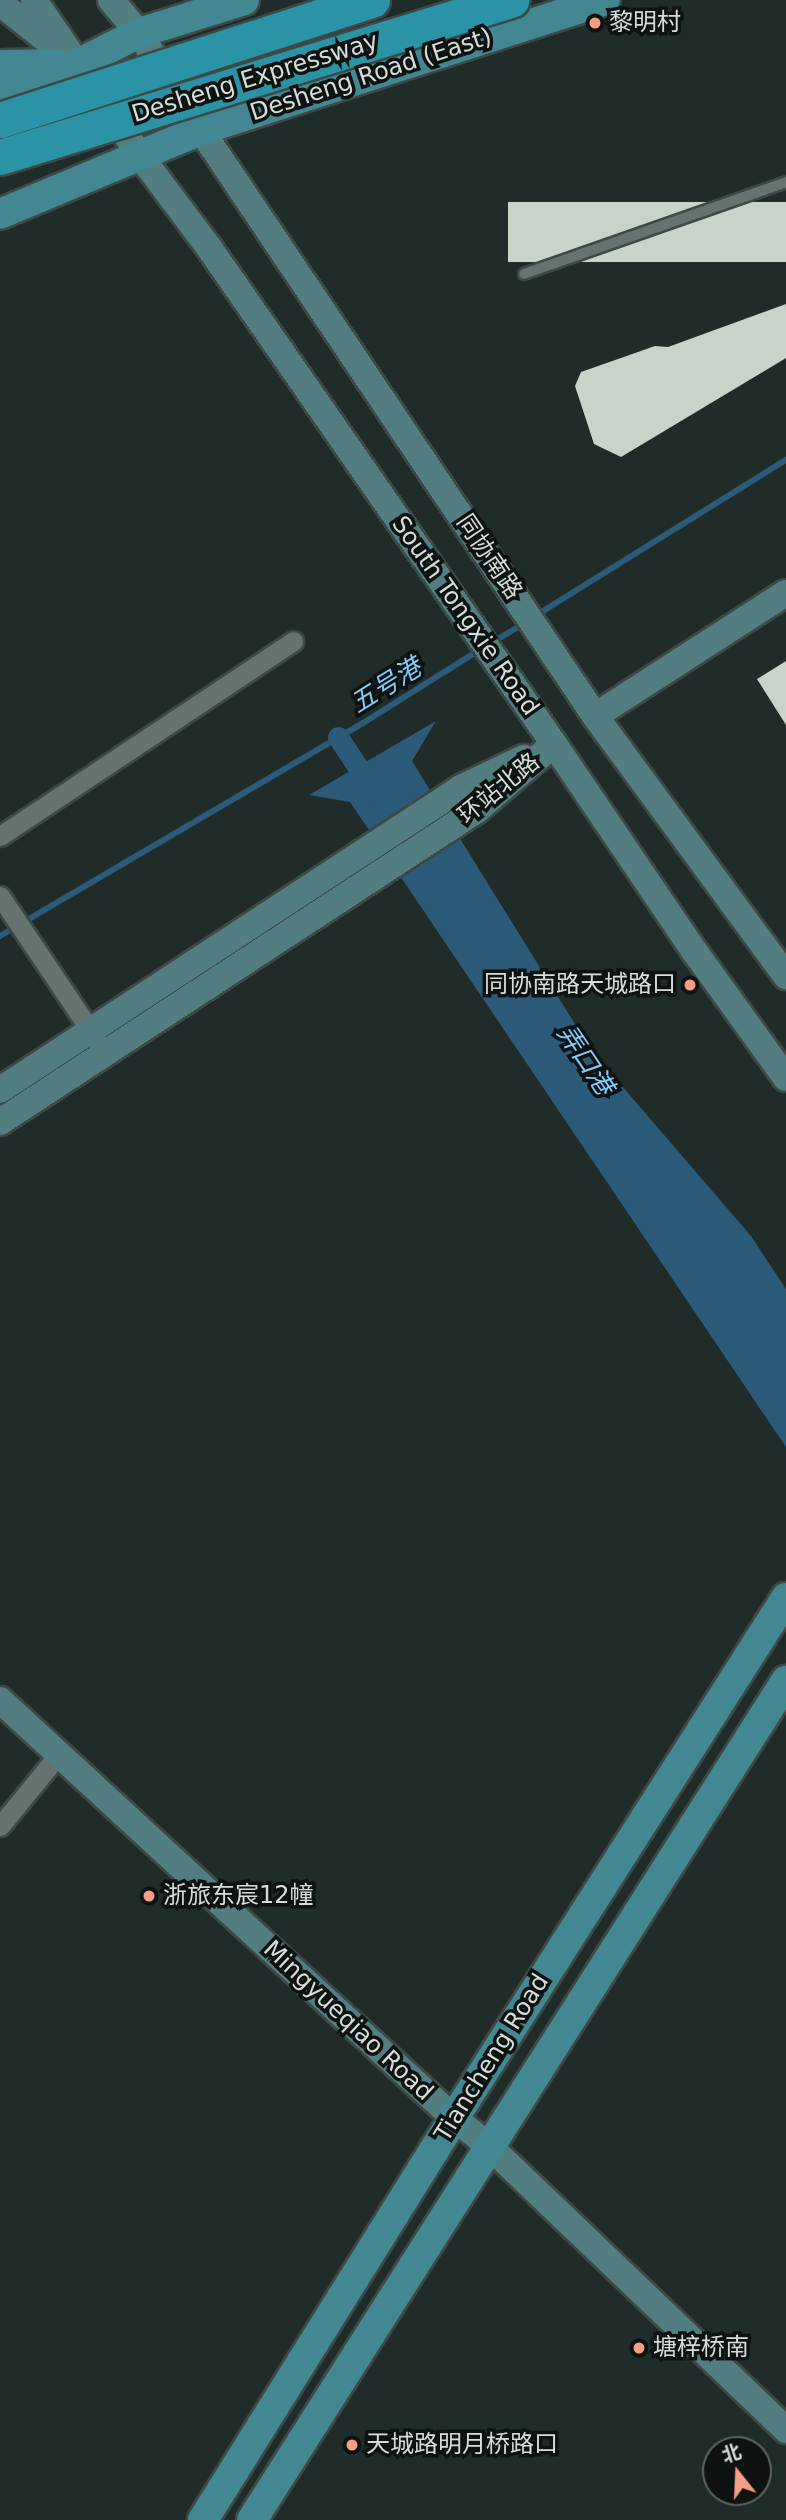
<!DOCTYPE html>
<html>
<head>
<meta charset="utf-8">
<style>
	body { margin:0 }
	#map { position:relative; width:786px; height:2520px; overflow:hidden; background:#1f2c2a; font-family:"DejaVu Sans","Noto Sans SC",sans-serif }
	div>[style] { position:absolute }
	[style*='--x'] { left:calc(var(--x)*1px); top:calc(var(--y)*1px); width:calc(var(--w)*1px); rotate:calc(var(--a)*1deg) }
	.water>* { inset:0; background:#2c5a79 }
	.stream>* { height:6px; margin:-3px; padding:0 3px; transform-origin:3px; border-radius:3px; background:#2c5a79 }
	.canal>* { height:21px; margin:-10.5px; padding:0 10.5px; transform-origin:10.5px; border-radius:10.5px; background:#2c5a79 }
	.building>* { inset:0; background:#c7d4ca; transform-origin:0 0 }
	.roads { filter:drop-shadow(2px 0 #3d4947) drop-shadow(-2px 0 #3d4947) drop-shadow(0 2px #3d4947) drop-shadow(0 -2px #3d4947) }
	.lane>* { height:10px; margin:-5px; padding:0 5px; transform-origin:5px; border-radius:5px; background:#657471 }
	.street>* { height:19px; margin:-9.5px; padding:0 9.5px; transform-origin:9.5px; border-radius:9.5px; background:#657471 }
	.secondary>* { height:26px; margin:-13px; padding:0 13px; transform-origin:13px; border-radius:13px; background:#537e81 }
	.primary>* { height:30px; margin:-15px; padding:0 15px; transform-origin:15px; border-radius:15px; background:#428791 }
	.bridges { filter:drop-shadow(2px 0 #3d4947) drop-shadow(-2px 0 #3d4947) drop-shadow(0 2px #3d4947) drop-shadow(0 -2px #3d4947) }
	.highway-bridge>* { height:35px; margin:-17.5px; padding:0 17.5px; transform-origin:17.5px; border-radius:17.5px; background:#2a94a6 }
	.dots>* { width:19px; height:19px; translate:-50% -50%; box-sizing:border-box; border:4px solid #0e1312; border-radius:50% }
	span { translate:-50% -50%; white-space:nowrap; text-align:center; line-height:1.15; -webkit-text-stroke:7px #0e1312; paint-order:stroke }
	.poi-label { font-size:24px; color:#d5dddb }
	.left { translate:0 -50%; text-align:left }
	.right { translate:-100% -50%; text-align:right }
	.street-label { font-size:24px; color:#d5dddb }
	.water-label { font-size:26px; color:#84cbfd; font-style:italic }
	.north { position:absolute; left:702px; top:2436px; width:70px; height:70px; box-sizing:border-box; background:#0e1312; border:2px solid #5e6462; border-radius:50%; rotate:342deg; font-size:19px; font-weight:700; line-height:28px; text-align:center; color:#d5dddb }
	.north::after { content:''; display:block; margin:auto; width:24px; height:32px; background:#f49e86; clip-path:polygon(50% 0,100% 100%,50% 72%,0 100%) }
</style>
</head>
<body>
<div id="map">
	<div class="water">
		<div style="clip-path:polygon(436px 721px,412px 761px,591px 1050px,751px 1236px,786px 1289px,786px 1447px,350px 802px,309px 795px)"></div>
	</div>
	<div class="stream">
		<div style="--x:535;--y:616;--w:296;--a:-31.9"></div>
		<div style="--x:490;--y:644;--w:42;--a:-31.4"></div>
		<div style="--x:0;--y:936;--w:421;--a:-30.4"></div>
		<div style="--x:363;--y:723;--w:139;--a:-32.1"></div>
	</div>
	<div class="canal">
		<div style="--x:338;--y:737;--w:64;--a:56.6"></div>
	</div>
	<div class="building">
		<div style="left:786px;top:202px;width:60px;height:278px;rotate:90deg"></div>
		<div style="clip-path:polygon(786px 304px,786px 358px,621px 457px,594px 444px,575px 386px,581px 372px,655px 346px,668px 347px)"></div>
		<div style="clip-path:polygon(786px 661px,786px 725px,757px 679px)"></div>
	</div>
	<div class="roads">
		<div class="lane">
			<div style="--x:524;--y:274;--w:278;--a:-19.3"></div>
		</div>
		<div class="street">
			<div style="--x:0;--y:836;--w:352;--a:-33.6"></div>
			<div style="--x:0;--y:896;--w:172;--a:56.1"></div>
			<div style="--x:0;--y:1826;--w:93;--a:-50.7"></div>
		</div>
		<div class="secondary">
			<div style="--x:34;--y:0;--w:190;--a:55.7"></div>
			<div style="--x:141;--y:157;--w:115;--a:53.1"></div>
			<div style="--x:210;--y:249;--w:603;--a:55.2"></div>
			<div style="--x:554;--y:744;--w:251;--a:55.9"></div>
			<div style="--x:695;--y:952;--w:155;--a:54.2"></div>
			<div style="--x:111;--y:0;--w:43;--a:49.7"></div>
			<div style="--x:139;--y:33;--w:115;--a:57.4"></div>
			<div style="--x:201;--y:130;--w:706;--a:56.08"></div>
			<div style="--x:595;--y:716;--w:323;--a:53.7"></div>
			<div style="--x:0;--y:3;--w:75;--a:38.5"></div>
			<div style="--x:595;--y:716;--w:227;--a:-32.8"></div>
			<div style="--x:0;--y:1090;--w:551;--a:-33.23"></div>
			<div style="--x:461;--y:788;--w:70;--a:-25.5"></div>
			<div style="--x:0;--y:1122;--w:570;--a:-33.19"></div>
			<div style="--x:477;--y:810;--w:101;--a:-40.6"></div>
			<div style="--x:0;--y:1700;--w:617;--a:42.64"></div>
			<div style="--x:454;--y:2118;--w:45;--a:38.7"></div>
			<div style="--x:489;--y:2146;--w:411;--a:43.7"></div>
		</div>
		<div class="primary">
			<div style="--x:0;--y:65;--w:57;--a:-1"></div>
			<div style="--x:0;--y:94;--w:84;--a:-21"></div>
			<div style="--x:78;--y:64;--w:68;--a:-26.9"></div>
			<div style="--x:139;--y:33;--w:110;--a:-17.4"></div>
			<div style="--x:0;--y:214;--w:218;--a:-22.7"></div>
			<div style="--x:201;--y:130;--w:424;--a:-17.8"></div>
			<div style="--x:203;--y:2520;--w:474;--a:-58"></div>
			<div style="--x:454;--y:2118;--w:617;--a:-57.44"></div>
			<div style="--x:252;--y:2520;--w:995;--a:-57.52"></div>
		</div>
	</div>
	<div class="bridges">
		<div class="highway-bridge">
			<div style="--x:0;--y:120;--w:391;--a:-17.9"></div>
			<div style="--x:0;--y:157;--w:535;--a:-17.08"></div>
		</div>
	</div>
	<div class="dots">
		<div style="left:595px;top:23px;background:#f49e86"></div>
		<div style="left:690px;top:985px;background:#f49e86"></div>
		<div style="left:149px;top:1896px;background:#f49e86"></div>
		<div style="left:639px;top:2348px;background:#f49e86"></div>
		<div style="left:352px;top:2445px;background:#f49e86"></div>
	</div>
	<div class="poi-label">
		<span class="left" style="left:609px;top:23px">黎明村</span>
		<span class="right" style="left:676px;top:985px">同协南路天城路口</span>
		<span class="left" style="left:163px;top:1896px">浙旅东宸12幢</span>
		<span class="left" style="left:653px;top:2348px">塘梓桥南</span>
		<span class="left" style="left:366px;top:2445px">天城路明月桥路口</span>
	</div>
	<div class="street-label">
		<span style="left:371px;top:75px;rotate:-18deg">Desheng Road (East)</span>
		<span style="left:255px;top:78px;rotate:-17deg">Desheng Expressway</span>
		<span style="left:489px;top:557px;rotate:56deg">同协南路</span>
		<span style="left:465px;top:616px;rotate:55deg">South Tongxie Road</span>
		<span style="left:499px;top:789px;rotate:-39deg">环站北路</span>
		<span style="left:348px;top:2021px;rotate:43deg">Mingyueqiao Road</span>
		<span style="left:492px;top:2058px;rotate:-58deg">Tiancheng Road</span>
	</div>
	<div class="water-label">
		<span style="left:386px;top:686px;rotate:-32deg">五号港</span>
		<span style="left:585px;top:1060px;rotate:56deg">弄口港</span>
	</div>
	<div class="north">北</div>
</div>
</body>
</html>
